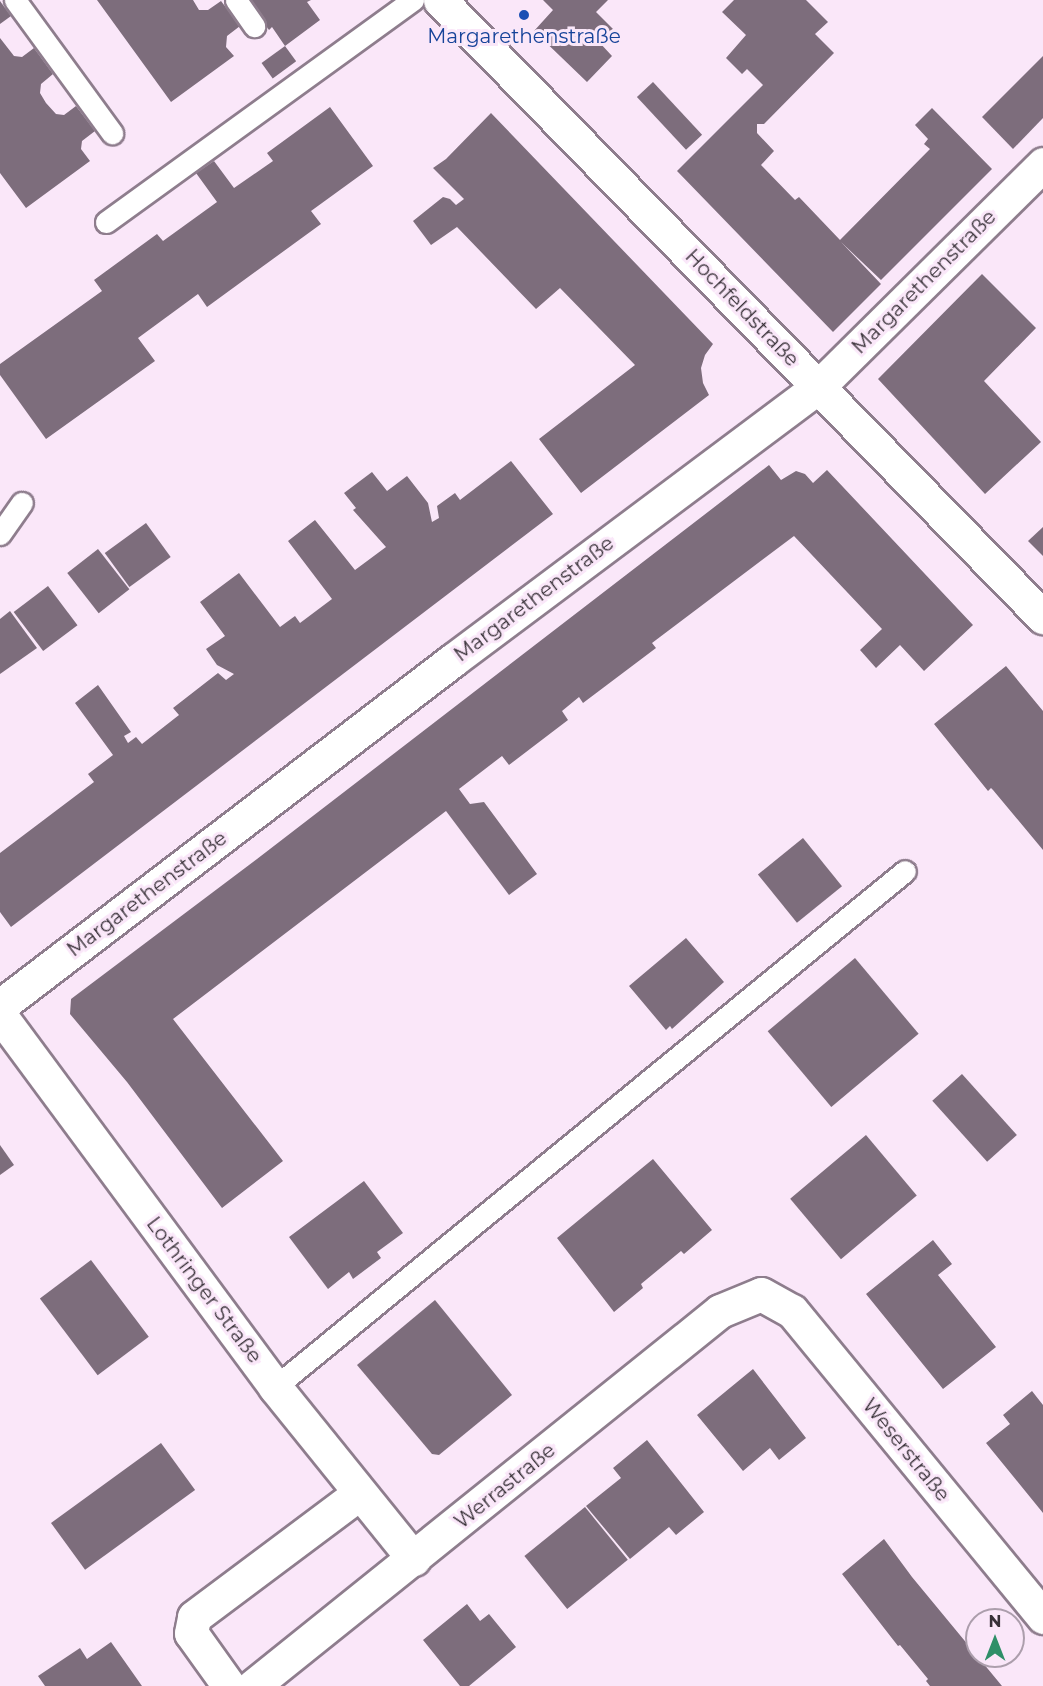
<!DOCTYPE html>
<html>
<head>
<meta charset="utf-8">
<style>
	body { margin:0 }
	#map { position:relative; width:1043px; height:1686px; overflow:hidden; background:#fae7f9; font-family:Montserrat,sans-serif }
	div>[style] { position:absolute }
	[style*='--x'] { left:calc(var(--x)*1px); top:calc(var(--y)*1px); width:calc(var(--w)*1px); rotate:calc(var(--a)*1deg) }
	.building>* { inset:0; background:#7d6d7c; transform-origin:0 0 }
	.roads { filter:drop-shadow(2px 0 #8e7d8d) drop-shadow(-2px 0 #8e7d8d) drop-shadow(0 2px #8e7d8d) drop-shadow(0 -2px #8e7d8d) }
	.service>* { height:21px; margin:-10.5px; padding:0 10.5px; transform-origin:10.5px; border-radius:10.5px; background:#fff }
	.minor>* { height:33px; margin:-16.5px; padding:0 16.5px; transform-origin:16.5px; border-radius:16.5px; background:#fff }
	.dots>* { width:16px; height:16px; translate:-50% -50%; box-sizing:border-box; border:3px solid #fae7f9; border-radius:50% }
	span { translate:-50% -50%; white-space:nowrap; text-align:center; line-height:1.15; -webkit-text-stroke:6px #fae7f9; paint-order:stroke }
	.transit-label { font-size:20px; color:#164399 }
	.street-label { font-size:20px; color:#383138 }
	.north { position:absolute; left:965px; top:1608px; width:60px; height:60px; box-sizing:border-box; background:#fae7f9; border:2px solid #ac9eac; border-radius:50%; rotate:0deg; font-size:16px; font-weight:700; line-height:24px; text-align:center; color:#383138 }
	.north::after { content:''; display:block; margin:auto; width:21px; height:27px; background:#2f8f68; clip-path:polygon(50% 0,100% 100%,50% 72%,0 100%) }
</style>
</head>
<body>
<div id="map">
	<div class="building">
		<div style="clip-path:polygon(97px 0,193px 0,199px 10px,208px 10px,221px 1px,240px 26px,227px 36px,226px 47px,234px 56px,171px 102px)"></div>
		<div style="clip-path:polygon(247px 0,311px 0,307px 2px,320px 20px,285px 46px,272px 27px,269px 30px)"></div>
		<div style="clip-path:polygon(543px 0,608px 0,596px 12px,613px 29px,599px 42px,612px 56px,587px 82px,534px 31px,553px 10px)"></div>
		<div style="clip-path:polygon(734px 0,806px 0,828px 22px,815px 34px,834px 53px,764px 124px,757px 124px,757px 133px,774px 151px,761px 165px,795px 200px,799px 197px,840px 240px,930px 149px,924px 144px,928px 139px,915px 125px,932px 108px,992px 169px,881px 280px,841px 242px,881px 284px,833px 332px,677px 171px,763px 85px,747px 69px,742px 74px,726px 58px,746px 35px,722px 12px)"></div>
		<div style="clip-path:polygon(0 1px,11px 16px,0 24px)"></div>
		<div style="clip-path:polygon(0 38px,14px 56px,22px 57px,34px 48px,53px 74px,41px 84px,40px 93px,46px 103px,56px 114px,64px 115px,76px 106px,95px 131px,82px 141px,81px 149px,90px 161px,26px 208px,0 173px)"></div>
		<div style="left:285px;top:46px;width:19px;height:29px;rotate:54deg"></div>
		<div style="clip-path:polygon(1043px 56px,1043px 118px,1013px 149px,982px 117px)"></div>
		<div style="left:653px;top:82px;width:72px;height:22px;rotate:47deg"></div>
		<div style="clip-path:polygon(330px 107px,373px 166px,311px 211px,321px 224px,207px 307px,198px 294px,138px 338px,155px 361px,46px 439px,0 375px,0 364px,102px 291px,94px 280px,157px 234px,163px 241px,217px 202px,196px 173px,214px 161px,234px 188px,273px 161px,267px 153px)"></div>
		<div style="clip-path:polygon(491px 113px,713px 344px,705px 355px,701px 368px,703px 383px,709px 395px,581px 493px,539px 439px,635px 365px,560px 288px,536px 309px,457px 227px,431px 245px,413px 221px,443px 197px,450px 199px,456px 205px,464px 199px,433px 168px,446px 159px)"></div>
		<div style="clip-path:polygon(982px 274px,1036px 328px,984px 381px,1041px 442px,985px 494px,878px 379px)"></div>
		<div style="clip-path:polygon(511px 461px,553px 514px,11px 927px,0 912px,0 853px,94px 782px,88px 774px,113px 755px,75px 703px,98px 685px,131px 732px,124px 736px,128px 743px,136px 737px,142px 744px,179px 715px,173px 708px,218px 673px,226px 680px,234px 674px,217px 665px,206px 649px,225px 636px,200px 602px,239px 573px,280px 627px,295px 616px,300px 623px,332px 599px,288px 541px,315px 520px,355px 570px,386px 547px,353px 510px,356px 508px,344px 493px,372px 472px,387px 491px,407px 476px,428px 503px,432px 522px,439px 518px,437px 506px,455px 493px,460px 500px)"></div>
		<div style="clip-path:polygon(769px 465px,781px 480px,796px 471px,805px 474px,813px 483px,827px 470px,973px 625px,924px 671px,900px 645px,876px 668px,860px 650px,882px 629px,794px 536px,652px 643px,656px 648px,583px 703px,579px 697px,562px 711px,568px 720px,509px 765px,502px 756px,459px 789px,470px 804px,484px 802px,537px 874px,509px 895px,446px 811px,173px 1019px,283px 1161px,222px 1208px,127px 1082px,70px 1014px,71px 999px,257px 859px)"></div>
		<div style="left:146px;top:523px;width:42px;height:51px;rotate:54deg"></div>
		<div style="clip-path:polygon(1043px 527px,1043px 556px,1028px 541px)"></div>
		<div style="left:98px;top:549px;width:51px;height:39px;rotate:52deg"></div>
		<div style="left:48px;top:586px;width:49px;height:43px;rotate:53deg"></div>
		<div style="clip-path:polygon(10px 611px,37px 648px,0 674px,0 619px)"></div>
		<div style="clip-path:polygon(1006px 666px,1043px 711px,1043px 850px,993px 790px,991px 788px,988px 791px,934px 724px)"></div>
		<div style="left:803px;top:838px;width:62px;height:58px;rotate:51deg"></div>
		<div style="clip-path:polygon(686px 938px,724px 982px,672px 1029px,670px 1026px,666px 1030px,629px 986px)"></div>
		<div style="left:855px;top:958px;width:99px;height:114px;rotate:50deg"></div>
		<div style="left:962px;top:1074px;width:82px;height:40px;rotate:48deg"></div>
		<div style="left:866px;top:1135px;width:79px;height:99px;rotate:50deg"></div>
		<div style="clip-path:polygon(0 1145px,14px 1165px,0 1175px)"></div>
		<div style="clip-path:polygon(653px 1159px,712px 1230px,684px 1254px,681px 1251px,641px 1284px,643px 1288px,614px 1312px,557px 1238px)"></div>
		<div style="clip-path:polygon(364px 1181px,403px 1233px,377px 1252px,381px 1258px,353px 1279px,349px 1272px,328px 1289px,289px 1237px)"></div>
		<div style="clip-path:polygon(933px 1240px,952px 1264px,938px 1275px,996px 1347px,943px 1389px,866px 1294px)"></div>
		<div style="left:91px;top:1260px;width:96px;height:64px;rotate:53deg"></div>
		<div style="clip-path:polygon(435px 1300px,512px 1395px,439px 1455px,432px 1454px,357px 1365px)"></div>
		<div style="clip-path:polygon(753px 1369px,806px 1438px,779px 1460px,770px 1448px,743px 1471px,697px 1415px)"></div>
		<div style="clip-path:polygon(1032px 1391px,1043px 1405px,1043px 1513px,986px 1443px,1010px 1424px,1003px 1415px)"></div>
		<div style="clip-path:polygon(647px 1440px,704px 1512px,676px 1535px,669px 1527px,630px 1559px,586px 1506px,621px 1478px,613px 1468px)"></div>
		<div style="left:161px;top:1443px;width:58px;height:136px;rotate:54deg"></div>
		<div style="left:585px;top:1507px;width:68px;height:78px;rotate:51deg"></div>
		<div style="clip-path:polygon(884px 1539px,912px 1577px,1002px 1686px,930px 1686px,926px 1681px,928px 1679px,900px 1645px,898px 1646px,842px 1574px)"></div>
		<div style="clip-path:polygon(467px 1604px,480px 1621px,489px 1614px,516px 1647px,469px 1686px,460px 1686px,423px 1640px)"></div>
		<div style="clip-path:polygon(111px 1642px,142px 1686px,45px 1686px,38px 1676px,80px 1648px,87px 1659px)"></div>
	</div>
	<div class="roads">
		<div class="service">
			<div style="--x:15;--y:0;--w:165;--a:53.9"></div>
			<div style="--x:236;--y:0;--w:32;--a:55"></div>
			<div style="--x:106;--y:222;--w:379;--a:-35.9"></div>
			<div style="--x:0;--y:534;--w:38;--a:-55"></div>
			<div style="--x:275;--y:1387;--w:814;--a:-39.32"></div>
		</div>
		<div class="minor">
			<div style="--x:440;--y:0;--w:863;--a:45.66"></div>
			<div style="--x:0;--y:1006;--w:570;--a:-37.37"></div>
			<div style="--x:453;--y:660;--w:456;--a:-36.8"></div>
			<div style="--x:818;--y:387;--w:317;--a:-44.7"></div>
			<div style="--x:0;--y:1015;--w:463;--a:53.5"></div>
			<div style="--x:275;--y:1387;--w:221;--a:51.1"></div>
			<div style="--x:229;--y:1686;--w:65;--a:-125.6"></div>
			<div style="--x:191;--y:1633;--w:16;--a:-79"></div>
			<div style="--x:194;--y:1617;--w:207;--a:-36.8"></div>
			<div style="--x:253;--y:1686;--w:599;--a:-38.76"></div>
			<div style="--x:720;--y:1311;--w:44;--a:-22.5"></div>
			<div style="--x:761;--y:1294;--w:35;--a:29"></div>
			<div style="--x:792;--y:1311;--w:396;--a:50.6"></div>
		</div>
	</div>
	<div class="dots">
		<div style="left:524px;top:15px;background:#1a4fb4"></div>
	</div>
	<div class="transit-label">
		<span style="left:524px;top:36px">Margarethenstraße</span>
	</div>
	<div class="street-label">
		<span style="left:924px;top:282px;rotate:-45deg">Margarethenstraße</span>
		<span style="left:742px;top:308px;rotate:46deg">Hochfeldstraße</span>
		<span style="left:534px;top:599px;rotate:-37deg">Margarethenstraße</span>
		<span style="left:147px;top:894px;rotate:-37deg">Margarethenstraße</span>
		<span style="left:204px;top:1290px;rotate:53deg">Lothringer Straße</span>
		<span style="left:906px;top:1450px;rotate:51deg">Weserstraße</span>
		<span style="left:505px;top:1486px;rotate:-39deg">Werrastraße</span>
	</div>
	<div class="north">N</div>
</div>
</body>
</html>
